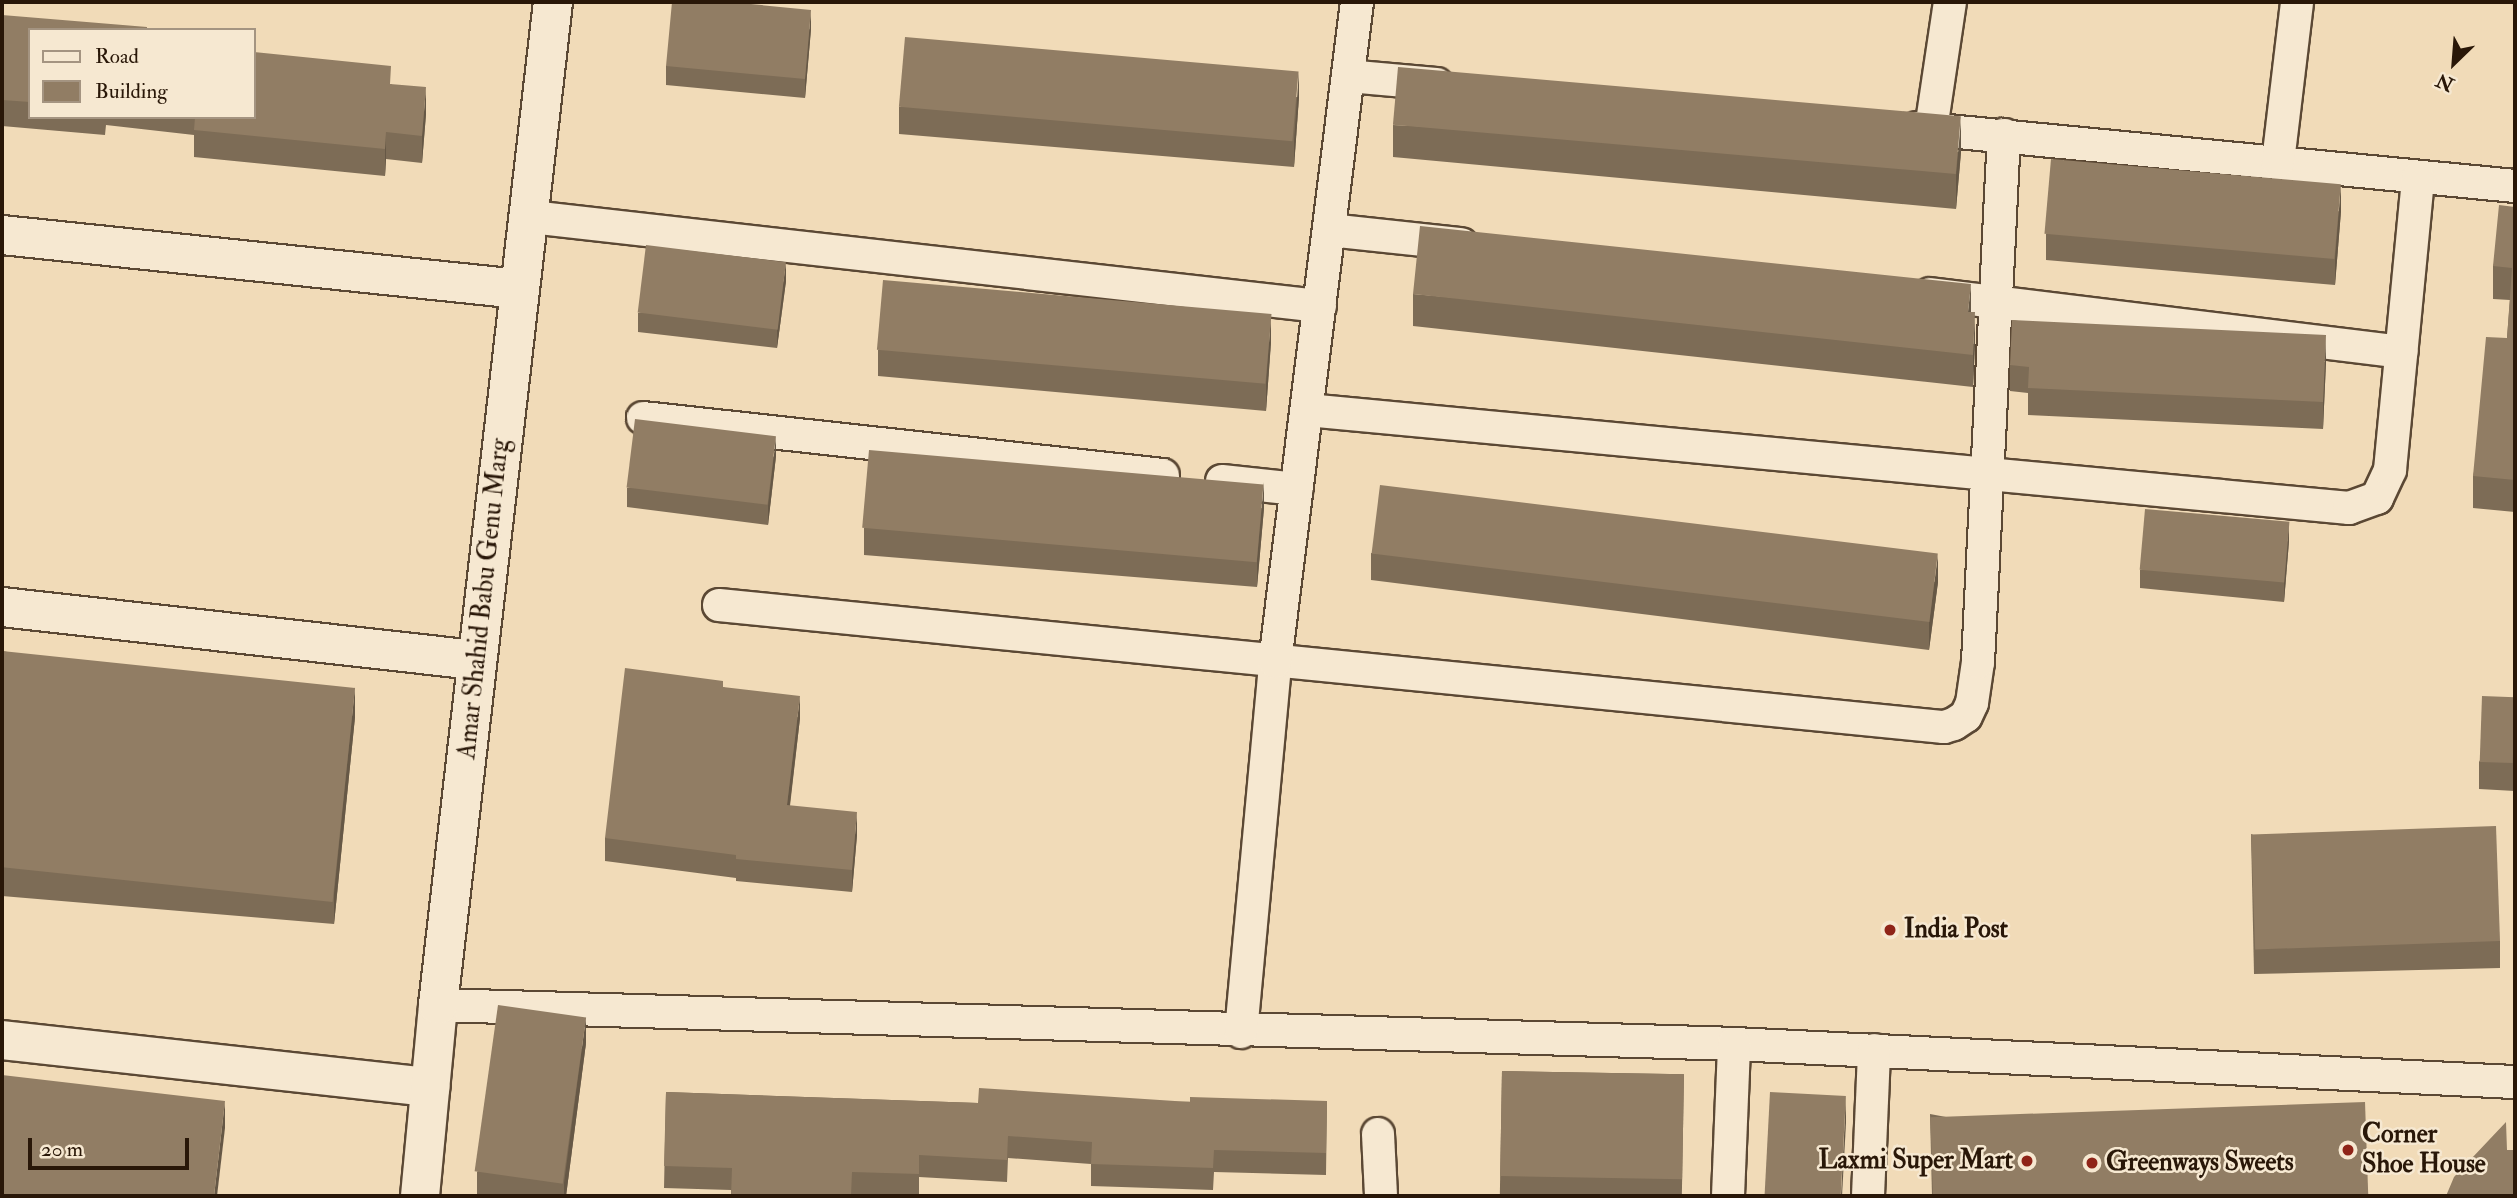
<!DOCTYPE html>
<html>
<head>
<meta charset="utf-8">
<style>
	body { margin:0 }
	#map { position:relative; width:2517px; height:1198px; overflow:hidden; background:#f1dbb8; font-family:"IM FELL Double Pica",serif }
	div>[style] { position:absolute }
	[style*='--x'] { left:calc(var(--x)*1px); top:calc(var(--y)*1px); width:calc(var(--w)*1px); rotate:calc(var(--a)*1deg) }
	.roads { filter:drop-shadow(2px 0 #5b4834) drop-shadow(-2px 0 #5b4834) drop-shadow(0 2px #5b4834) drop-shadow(0 -2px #5b4834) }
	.service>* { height:32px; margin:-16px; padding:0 16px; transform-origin:16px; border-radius:16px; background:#f6e8d1 }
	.minor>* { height:38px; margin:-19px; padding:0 19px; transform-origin:19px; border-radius:19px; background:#f6e8d1 }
	.tertiary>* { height:38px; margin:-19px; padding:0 19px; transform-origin:19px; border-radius:19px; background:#f6e8d1 }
	.wall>* { inset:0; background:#7d6c56; transform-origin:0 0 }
	.shaded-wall>* { inset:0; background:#665846 }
	.building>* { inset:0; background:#917d64; transform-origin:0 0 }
	.dots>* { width:19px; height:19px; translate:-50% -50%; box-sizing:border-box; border:4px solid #f6e8d1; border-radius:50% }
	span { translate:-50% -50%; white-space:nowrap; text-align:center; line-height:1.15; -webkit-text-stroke:5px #f6e8d1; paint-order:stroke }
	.street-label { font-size:26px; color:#291708 }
	.poi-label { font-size:26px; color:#291708; font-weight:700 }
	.left { translate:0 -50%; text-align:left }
	.right { translate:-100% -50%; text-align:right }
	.frame { position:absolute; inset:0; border:4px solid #291708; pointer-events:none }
	.legend { position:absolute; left:28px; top:28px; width:228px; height:91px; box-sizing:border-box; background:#f6e8d1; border:2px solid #a49481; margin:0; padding:9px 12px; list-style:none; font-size:21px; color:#291708 }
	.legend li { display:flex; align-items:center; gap:14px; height:35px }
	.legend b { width:35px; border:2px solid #a49481 }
	.north { position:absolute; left:2419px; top:28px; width:70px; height:70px; -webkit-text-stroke:5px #f6e8d1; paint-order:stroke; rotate:205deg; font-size:19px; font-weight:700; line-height:28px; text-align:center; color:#291708 }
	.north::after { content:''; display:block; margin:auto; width:24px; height:32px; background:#291708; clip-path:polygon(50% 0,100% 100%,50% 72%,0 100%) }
	.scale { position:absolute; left:28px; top:1138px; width:161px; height:32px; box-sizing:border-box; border:4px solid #291708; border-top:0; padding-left:9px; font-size:21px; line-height:24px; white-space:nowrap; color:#291708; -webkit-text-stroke:5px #f6e8d1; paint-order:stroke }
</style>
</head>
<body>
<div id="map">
	<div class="roads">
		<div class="service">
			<div style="--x:1348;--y:76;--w:89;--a:5.1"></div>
			<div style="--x:1917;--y:128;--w:601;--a:5.54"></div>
			<div style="--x:1931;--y:129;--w:128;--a:-81.5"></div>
			<div style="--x:2278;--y:162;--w:161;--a:-83.2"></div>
			<div style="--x:531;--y:217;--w:794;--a:6.44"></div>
			<div style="--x:1329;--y:230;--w:133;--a:6.1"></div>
			<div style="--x:1930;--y:294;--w:475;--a:7"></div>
			<div style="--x:1307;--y:410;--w:1047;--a:5.37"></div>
			<div style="--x:2349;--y:508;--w:30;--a:-20"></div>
			<div style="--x:2377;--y:498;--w:31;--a:-65"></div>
			<div style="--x:2390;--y:470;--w:294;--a:-84.5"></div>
			<div style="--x:643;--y:418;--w:523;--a:6.26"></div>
			<div style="--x:1222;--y:481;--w:75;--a:6.1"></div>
			<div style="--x:719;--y:605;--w:1231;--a:5.69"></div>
			<div style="--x:1944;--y:727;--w:10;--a:-17"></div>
			<div style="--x:1954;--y:724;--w:14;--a:-34"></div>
			<div style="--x:1966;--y:716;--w:14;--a:-65"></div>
			<div style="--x:1972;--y:703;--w:41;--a:-81.7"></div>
			<div style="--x:1978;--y:662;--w:528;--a:-87.18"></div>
			<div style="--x:438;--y:1005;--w:1297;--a:1.72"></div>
			<div style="--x:1734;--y:1044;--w:782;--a:2.79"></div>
			<div style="--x:1241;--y:1032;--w:372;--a:-84.7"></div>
			<div style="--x:1275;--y:662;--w:665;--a:-82.92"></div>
			<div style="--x:1378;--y:1134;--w:62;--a:87.2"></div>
			<div style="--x:1728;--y:1196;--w:152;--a:-87.7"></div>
			<div style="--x:1868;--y:1196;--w:146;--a:-87.6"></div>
		</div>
		<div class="minor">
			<div style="--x:2;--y:235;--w:520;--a:5.96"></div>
			<div style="--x:2;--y:607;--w:478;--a:6.4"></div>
			<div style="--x:2;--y:1040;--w:431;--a:6.3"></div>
		</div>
		<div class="tertiary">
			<div style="--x:420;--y:1196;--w:192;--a:-84.6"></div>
			<div style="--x:438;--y:1005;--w:1010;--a:-83.46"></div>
		</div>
	</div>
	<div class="wall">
		<div style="clip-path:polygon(2px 15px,30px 30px,30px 117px,254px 117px,391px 84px,426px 114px,422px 163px,386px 159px,385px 176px,194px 157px,194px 135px,106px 125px,105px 135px,2px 126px)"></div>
		<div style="clip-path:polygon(811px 29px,805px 98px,666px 85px,666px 66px)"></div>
		<div style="clip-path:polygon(1299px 97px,1294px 167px,899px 134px,899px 107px)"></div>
		<div style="clip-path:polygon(1393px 125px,1961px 152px,1956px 209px,1393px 157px)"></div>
		<div style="clip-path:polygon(2515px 207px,2515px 512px,2473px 508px,2473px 476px,2507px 338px,2510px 300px,2493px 299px,2493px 266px)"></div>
		<div style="clip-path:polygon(2341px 211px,2335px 285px,2046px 260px,2046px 234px)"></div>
		<div style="clip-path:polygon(786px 281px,777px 348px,638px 332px,638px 313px)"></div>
		<div style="clip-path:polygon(1413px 294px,1975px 344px,1973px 387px,1413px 326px)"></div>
		<div style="clip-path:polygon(1271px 342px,1266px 411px,878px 376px,878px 350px)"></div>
		<div style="clip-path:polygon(2326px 362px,2323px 429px,2028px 415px,2028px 393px,2010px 391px,2010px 365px)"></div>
		<div style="clip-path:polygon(776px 456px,768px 525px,627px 507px,627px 488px)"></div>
		<div style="clip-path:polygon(1264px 508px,1257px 587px,864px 555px,864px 528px)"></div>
		<div style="clip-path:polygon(2289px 541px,2284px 602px,2140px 588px,2140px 570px)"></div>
		<div style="clip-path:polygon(1371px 553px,1938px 582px,1929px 650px,1371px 580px)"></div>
		<div style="clip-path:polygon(2px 651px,355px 717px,334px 924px,2px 896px)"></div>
		<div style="clip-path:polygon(723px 687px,800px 718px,790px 806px,857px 835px,852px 892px,736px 881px,736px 878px,605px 861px,605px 838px)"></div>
		<div style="clip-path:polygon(2515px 697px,2515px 791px,2479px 789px,2479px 762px)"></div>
		<div style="clip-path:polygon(2251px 834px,2500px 941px,2500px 968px,2254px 974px)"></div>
		<div style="clip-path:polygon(586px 1043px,566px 1196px,477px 1196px,477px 1172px)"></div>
		<div style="left:1502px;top:1071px;width:182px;height:125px;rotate:1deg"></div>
		<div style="clip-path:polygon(666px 1092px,978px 1103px,1327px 1101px,1326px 1175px,1214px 1172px,1213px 1190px,1091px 1186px,1091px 1164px,1008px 1158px,1007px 1182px,919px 1177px,919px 1196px,852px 1194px,852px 1196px,731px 1196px,731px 1190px,664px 1188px)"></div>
		<div style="clip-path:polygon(1930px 1114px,2368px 1196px,1932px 1196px)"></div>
	</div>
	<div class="shaded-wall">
		<div style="clip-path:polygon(811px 10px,811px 29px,805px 98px,805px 79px)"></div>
		<div style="clip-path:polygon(1299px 71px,1299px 97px,1294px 167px,1294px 141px)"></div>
		<div style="clip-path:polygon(426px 87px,426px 114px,422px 163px,422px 136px)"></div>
		<div style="clip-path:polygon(1961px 120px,1961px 152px,1956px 209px,1956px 176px)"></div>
		<div style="clip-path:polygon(386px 132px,386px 159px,385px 176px,385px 149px)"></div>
		<div style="clip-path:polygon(2341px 184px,2341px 211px,2335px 285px,2335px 259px)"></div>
		<div style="clip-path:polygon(786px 262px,786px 281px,777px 348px,777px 329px)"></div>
		<div style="clip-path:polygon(1971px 284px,1971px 317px,1968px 312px)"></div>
		<div style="clip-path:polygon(1975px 312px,1975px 344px,1973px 387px,1973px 355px)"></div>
		<div style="clip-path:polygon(1271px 315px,1271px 342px,1266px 411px,1266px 384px)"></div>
		<div style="clip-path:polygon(2326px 335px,2326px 362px,2323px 429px,2323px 402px)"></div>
		<div style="clip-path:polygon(776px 437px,776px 456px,768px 525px,768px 506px)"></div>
		<div style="clip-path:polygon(1264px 482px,1264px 508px,1257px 587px,1257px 560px)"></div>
		<div style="clip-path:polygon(2289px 522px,2289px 541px,2284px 602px,2284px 583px)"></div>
		<div style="clip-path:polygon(1938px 555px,1938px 582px,1929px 650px,1929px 623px)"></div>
		<div style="clip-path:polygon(355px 687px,355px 717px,334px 924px,334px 894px)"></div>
		<div style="clip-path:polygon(800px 696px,800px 718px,787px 828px,787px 805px)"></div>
		<div style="clip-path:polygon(857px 812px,857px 835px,852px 892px,852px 870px)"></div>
		<div style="clip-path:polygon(586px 1017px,586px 1043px,566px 1196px,564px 1196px,564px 1183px)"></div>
		<div style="clip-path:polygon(1846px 1096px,1846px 1123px,1842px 1196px,1841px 1196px)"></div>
		<div style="clip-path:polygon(225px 1101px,225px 1128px,217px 1196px,214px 1196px)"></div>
	</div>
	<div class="building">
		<div style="clip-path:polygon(672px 2px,730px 2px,811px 10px,805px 79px,666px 66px)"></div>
		<div style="clip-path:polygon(2px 15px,147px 27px,147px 30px,30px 30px,30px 102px,2px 100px)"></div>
		<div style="left:905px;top:37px;width:395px;height:70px;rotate:5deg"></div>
		<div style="clip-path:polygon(254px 52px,391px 66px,390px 84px,426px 87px,422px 136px,386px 132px,385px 149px,194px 130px,195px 117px,254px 117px)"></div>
		<div style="left:1398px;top:67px;width:565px;height:58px;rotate:5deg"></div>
		<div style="left:2051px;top:159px;width:291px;height:75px;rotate:5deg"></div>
		<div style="clip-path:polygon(2499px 205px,2515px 207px,2515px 480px,2473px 476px,2486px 337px,2507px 338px,2512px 268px,2493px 266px)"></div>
		<div style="clip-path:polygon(1420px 226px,1971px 284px,1968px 312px,1975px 312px,1973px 355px,1413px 294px)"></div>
		<div style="left:646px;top:245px;width:141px;height:68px;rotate:7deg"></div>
		<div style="left:883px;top:280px;width:390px;height:70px;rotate:5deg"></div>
		<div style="clip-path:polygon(2012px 320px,2326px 335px,2323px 402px,2028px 388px,2029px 367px,2010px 365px)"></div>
		<div style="left:635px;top:419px;width:142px;height:69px;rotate:7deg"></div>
		<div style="left:869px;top:450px;width:396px;height:78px;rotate:5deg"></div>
		<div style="left:1380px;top:485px;width:562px;height:69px;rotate:7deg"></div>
		<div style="left:2145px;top:509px;width:145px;height:61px;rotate:5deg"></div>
		<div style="left:2px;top:651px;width:355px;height:215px;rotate:6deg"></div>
		<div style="clip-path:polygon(625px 668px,723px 681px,723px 687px,800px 696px,787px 805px,857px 812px,852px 870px,736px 859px,736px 855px,605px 838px)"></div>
		<div style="left:2482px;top:696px;width:33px;height:66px;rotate:2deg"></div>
		<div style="left:2496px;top:826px;width:115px;height:245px;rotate:88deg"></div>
		<div style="left:498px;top:1005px;width:89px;height:168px;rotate:8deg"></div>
		<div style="left:1502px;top:1071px;width:182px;height:105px;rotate:1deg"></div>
		<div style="clip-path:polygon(2px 1075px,225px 1101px,214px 1196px,2px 1196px)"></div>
		<div style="clip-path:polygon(979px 1088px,1190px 1102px,1190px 1097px,1327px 1101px,1326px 1153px,1214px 1150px,1213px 1168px,1091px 1164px,1092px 1142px,1008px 1136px,1007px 1160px,919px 1155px,919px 1174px,852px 1172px,851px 1196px,731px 1196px,732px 1168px,664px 1166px,666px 1092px,978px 1103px)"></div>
		<div style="left:1770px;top:1092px;width:76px;height:104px;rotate:3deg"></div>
		<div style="left:2365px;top:1102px;width:94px;height:435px;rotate:88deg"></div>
		<div style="clip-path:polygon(2506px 1122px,2507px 1150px,2515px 1150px,2515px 1196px,2446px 1196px,2454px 1177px)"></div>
	</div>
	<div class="dots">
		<div style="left:1890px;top:930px;background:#8f2418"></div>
		<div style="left:2348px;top:1150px;background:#8f2418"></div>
		<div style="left:2027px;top:1161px;background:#8f2418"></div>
		<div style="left:2092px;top:1163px;background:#8f2418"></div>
	</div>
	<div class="street-label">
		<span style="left:484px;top:599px;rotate:-84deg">Amar Shahid Babu Genu Marg</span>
	</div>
	<div class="poi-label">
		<span class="left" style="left:1904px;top:930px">India Post</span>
		<span class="left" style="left:2362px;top:1150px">Corner<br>Shoe House</span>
		<span class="right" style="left:2013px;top:1161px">Laxmi Super Mart</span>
		<span class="left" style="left:2106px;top:1163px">Greenways Sweets</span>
	</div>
	<div class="frame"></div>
	<ul class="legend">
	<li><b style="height:9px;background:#f6e8d1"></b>Road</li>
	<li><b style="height:19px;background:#917d64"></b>Building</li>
	</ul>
	<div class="north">N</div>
	<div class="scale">20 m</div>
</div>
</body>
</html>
